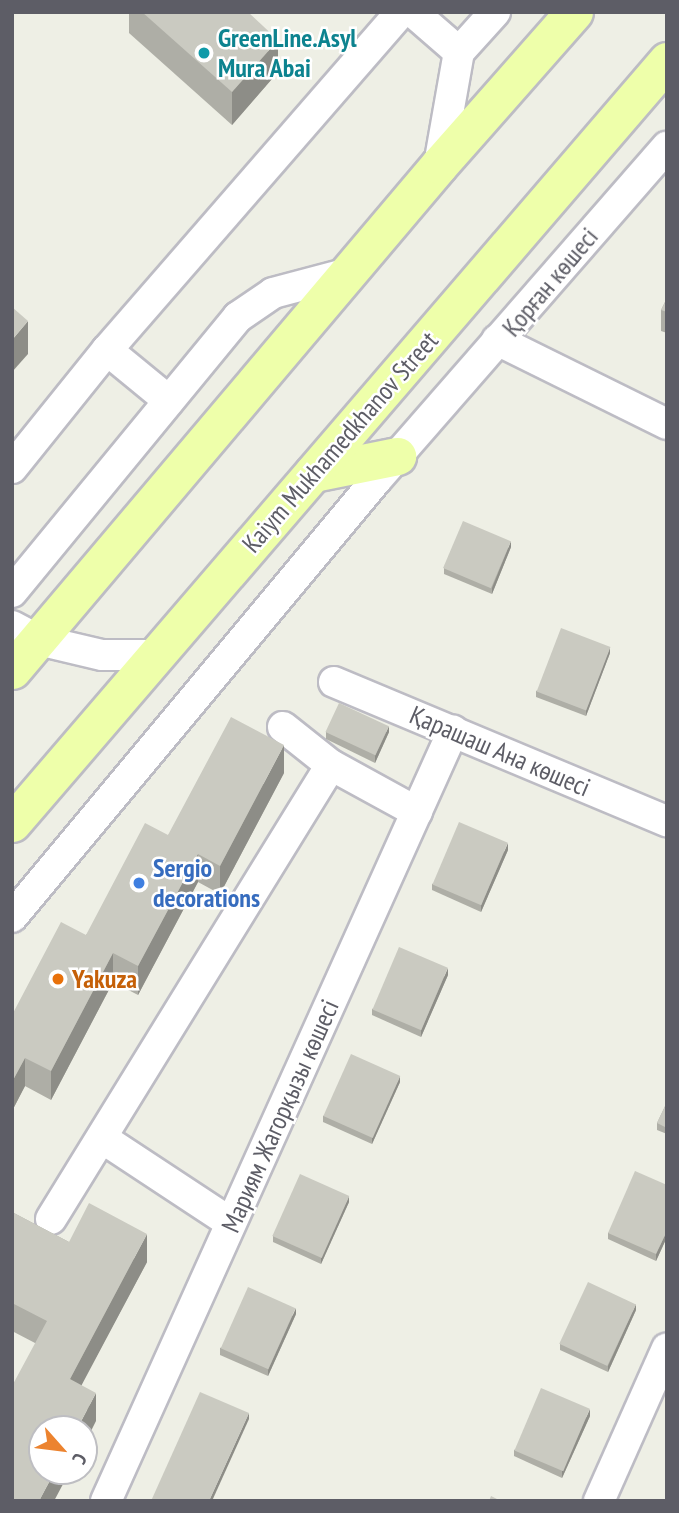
<!DOCTYPE html>
<html>
<head>
<meta charset="utf-8">
<style>
	body { margin:0 }
	#map { position:relative; width:679px; height:1513px; overflow:hidden; background:#eeefe5; font-family:"PT Sans Narrow",sans-serif }
	div>[style] { position:absolute }
	[style*='--x'] { left:calc(var(--x)*1px); top:calc(var(--y)*1px); width:calc(var(--w)*1px); rotate:calc(var(--a)*1deg) }
	.roads { filter:drop-shadow(2px 0 #bdbcc4) drop-shadow(-2px 0 #bdbcc4) drop-shadow(0 2px #bdbcc4) drop-shadow(0 -2px #bdbcc4) }
	.minor>* { height:30px; margin:-15px; padding:0 15px; transform-origin:15px; border-radius:15px; background:#fff }
	.major>* { height:37px; margin:-18.5px; padding:0 18.5px; transform-origin:18.5px; border-radius:18.5px; background:#efa }
	.wall>* { inset:0; background:#aeaea6 }
	.shaded-wall>* { inset:0; background:#8d8d87 }
	.building>* { inset:0; background:#cacac1; transform-origin:0 0 }
	.dots>* { width:19px; height:19px; translate:-50% -50%; box-sizing:border-box; border:4px solid #fff; border-radius:50% }
	span { translate:-50% -50%; white-space:nowrap; text-align:center; line-height:1.15; -webkit-text-stroke:5px #fff; paint-order:stroke }
	.culture-label { font-size:26px; color:#0d838f; font-weight:700 }
	.left { translate:0 -50%; text-align:left }
	.street-label { font-size:26px; color:#5d5d66 }
	.shop-label { font-size:26px; color:#366cbe; font-weight:700 }
	.food-label { font-size:26px; color:#c56008; font-weight:700 }
	.frame { position:absolute; inset:0; border:14px solid #5d5d66; pointer-events:none }
	.north { position:absolute; left:28px; top:1415px; width:70px; height:70px; box-sizing:border-box; background:#fff; border:2px solid #bebec2; border-radius:50%; rotate:118deg; font-size:19px; font-weight:700; line-height:28px; text-align:center; color:#5d5d66 }
	.north::after { content:''; display:block; margin:auto; width:24px; height:32px; background:#ec832f; clip-path:polygon(50% 0,100% 100%,50% 72%,0 100%) }
</style>
</head>
<body>
<div id="map">
	<div class="roads">
		<div class="minor">
			<div style="--x:413;--y:12;--w:61;--a:41"></div>
			<div style="--x:439;--y:165;--w:115;--a:-80"></div>
			<div style="--x:459;--y:52;--w:54;--a:-48"></div>
			<div style="--x:497;--y:340;--w:190;--a:26.3"></div>
			<div style="--x:107;--y:350;--w:80;--a:39.4"></div>
			<div style="--x:12;--y:468;--w:151;--a:-51.2"></div>
			<div style="--x:107;--y:350;--w:448;--a:-49"></div>
			<div style="--x:12;--y:592;--w:356;--a:-50.6"></div>
			<div style="--x:238;--y:317;--w:42;--a:-34.4"></div>
			<div style="--x:273;--y:293;--w:78;--a:-14.9"></div>
			<div style="--x:12;--y:626;--w:30;--a:28"></div>
			<div style="--x:38;--y:640;--w:66;--a:13.2"></div>
			<div style="--x:102;--y:655;--w:55;--a:0"></div>
			<div style="--x:334;--y:682;--w:361;--a:22.7"></div>
			<div style="--x:283;--y:727;--w:61;--a:38.4"></div>
			<div style="--x:331;--y:765;--w:98;--a:28.7"></div>
			<div style="--x:12;--y:917;--w:570;--a:-50.19"></div>
			<div style="--x:377;--y:479;--w:441;--a:-48.9"></div>
			<div style="--x:102;--y:1138;--w:154;--a:33.4"></div>
			<div style="--x:51;--y:1219;--w:533;--a:-58.34"></div>
			<div style="--x:106;--y:1501;--w:845;--a:-65.74"></div>
			<div style="--x:599;--y:1501;--w:167;--a:-66"></div>
		</div>
		<div class="major">
			<div style="--x:313;--y:473;--w:86;--a:-11.4"></div>
			<div style="--x:12;--y:670;--w:661;--a:-49.78"></div>
			<div style="--x:439;--y:165;--w:204;--a:-48.6"></div>
			<div style="--x:12;--y:823;--w:1005;--a:-49.32"></div>
		</div>
	</div>
	<div class="wall">
		<div style="clip-path:polygon(129px 12px,248px 12px,278px 72px,232px 125px,129px 33px)"></div>
		<div style="clip-path:polygon(667px 298px,667px 333px,661px 331px,661px 310px)"></div>
		<div style="clip-path:polygon(511px 547px,492px 594px,444px 574px,444px 568px)"></div>
		<div style="clip-path:polygon(610px 653px,586px 716px,536px 697px,536px 691px)"></div>
		<div style="clip-path:polygon(326px 732px,389px 732px,375px 763px,326px 739px)"></div>
		<div style="clip-path:polygon(284px 773px,220px 894px,198px 882px,138px 995px,113px 982px,51px 1100px,25px 1086px,12px 1111px,12px 1015px,86px 935px,168px 835px)"></div>
		<div style="clip-path:polygon(508px 850px,481px 912px,432px 890px,432px 884px)"></div>
		<div style="clip-path:polygon(448px 975px,421px 1037px,372px 1015px,372px 1009px)"></div>
		<div style="clip-path:polygon(400px 1082px,372px 1144px,323px 1122px,323px 1116px)"></div>
		<div style="clip-path:polygon(667px 1102px,667px 1134px,657px 1130px,657px 1123px)"></div>
		<div style="clip-path:polygon(667px 1185px,667px 1237px,656px 1261px,608px 1239px,608px 1233px)"></div>
		<div style="clip-path:polygon(349px 1202px,321px 1264px,273px 1242px,273px 1236px)"></div>
		<div style="clip-path:polygon(12px 1212px,69px 1242px,147px 1262px,81px 1385px,96px 1421px,35px 1343px,12px 1331px)"></div>
		<div style="clip-path:polygon(636px 1310px,608px 1372px,560px 1350px,560px 1344px)"></div>
		<div style="clip-path:polygon(296px 1314px,268px 1376px,220px 1355px,220px 1348px)"></div>
		<div style="clip-path:polygon(590px 1416px,562px 1478px,514px 1456px,514px 1450px)"></div>
	</div>
	<div class="shaded-wall">
		<div style="clip-path:polygon(278px 40px,278px 72px,232px 125px,232px 92px)"></div>
		<div style="clip-path:polygon(28px 321px,28px 354px,12px 372px,12px 340px)"></div>
		<div style="clip-path:polygon(511px 541px,511px 547px,492px 594px,492px 588px)"></div>
		<div style="clip-path:polygon(610px 647px,610px 653px,586px 716px,586px 710px)"></div>
		<div style="clip-path:polygon(389px 726px,389px 732px,375px 763px,375px 756px)"></div>
		<div style="clip-path:polygon(284px 745px,284px 773px,220px 894px,220px 866px)"></div>
		<div style="clip-path:polygon(508px 843px,508px 850px,481px 912px,481px 905px)"></div>
		<div style="clip-path:polygon(198px 854px,198px 882px,138px 995px,138px 966px)"></div>
		<div style="clip-path:polygon(113px 953px,113px 982px,51px 1100px,51px 1071px)"></div>
		<div style="clip-path:polygon(448px 968px,448px 975px,421px 1037px,421px 1030px)"></div>
		<div style="clip-path:polygon(25px 1058px,25px 1086px,12px 1111px,12px 1082px)"></div>
		<div style="clip-path:polygon(400px 1076px,400px 1082px,372px 1144px,372px 1138px)"></div>
		<div style="clip-path:polygon(349px 1196px,349px 1202px,321px 1264px,321px 1258px)"></div>
		<div style="clip-path:polygon(667px 1231px,667px 1237px,656px 1261px,656px 1254px)"></div>
		<div style="clip-path:polygon(147px 1234px,147px 1262px,70px 1407px,70px 1379px)"></div>
		<div style="clip-path:polygon(636px 1304px,636px 1310px,608px 1372px,608px 1366px)"></div>
		<div style="clip-path:polygon(296px 1308px,296px 1314px,268px 1376px,268px 1370px)"></div>
		<div style="clip-path:polygon(96px 1393px,96px 1421px,84px 1445px,84px 1429px,77px 1429px)"></div>
		<div style="clip-path:polygon(590px 1409px,590px 1416px,562px 1478px,562px 1471px)"></div>
		<div style="clip-path:polygon(249px 1413px,249px 1419px,212px 1501px,209px 1501px)"></div>
		<div style="clip-path:polygon(55px 1471px,70px 1471px,54px 1501px,39px 1501px)"></div>
	</div>
	<div class="building">
		<div style="clip-path:polygon(142px 12px,248px 12px,278px 40px,232px 92px)"></div>
		<div style="clip-path:polygon(667px 298px,667px 312px,661px 310px)"></div>
		<div style="clip-path:polygon(12px 307px,28px 321px,12px 340px)"></div>
		<div style="left:463px;top:521px;width:52px;height:51px;rotate:23deg"></div>
		<div style="left:561px;top:628px;width:53px;height:68px;rotate:21deg"></div>
		<div style="left:339px;top:703px;width:55px;height:32px;rotate:25deg"></div>
		<div style="clip-path:polygon(231px 717px,284px 745px,220px 866px,198px 854px,138px 966px,113px 953px,51px 1071px,25px 1058px,12px 1082px,12px 1015px,61px 922px,86px 935px,145px 823px,168px 835px)"></div>
		<div style="left:459px;top:822px;width:53px;height:68px;rotate:23deg"></div>
		<div style="left:399px;top:947px;width:53px;height:68px;rotate:23deg"></div>
		<div style="left:351px;top:1054px;width:54px;height:68px;rotate:24deg"></div>
		<div style="clip-path:polygon(667px 1102px,667px 1128px,657px 1123px)"></div>
		<div style="clip-path:polygon(635px 1171px,667px 1185px,667px 1231px,656px 1254px,608px 1233px)"></div>
		<div style="left:300px;top:1174px;width:54px;height:68px;rotate:24deg"></div>
		<div style="clip-path:polygon(89px 1203px,147px 1234px,70px 1379px,96px 1393px,77px 1429px,42px 1429px,42px 1471px,55px 1471px,39px 1501px,12px 1501px,12px 1386px,47px 1321px,12px 1303px,12px 1212px,69px 1242px)"></div>
		<div style="left:588px;top:1282px;width:53px;height:68px;rotate:25deg"></div>
		<div style="left:248px;top:1287px;width:52px;height:67px;rotate:24deg"></div>
		<div style="left:541px;top:1388px;width:53px;height:68px;rotate:23deg"></div>
		<div style="clip-path:polygon(200px 1392px,249px 1413px,209px 1501px,151px 1501px)"></div>
		<div style="clip-path:polygon(491px 1496px,501px 1501px,489px 1501px)"></div>
	</div>
	<div class="dots">
		<div style="left:204px;top:53px;background:#0f9aa8"></div>
		<div style="left:139px;top:883px;background:#3f7fe0"></div>
		<div style="left:58px;top:979px;background:#e8710a"></div>
	</div>
	<div class="culture-label">
		<span class="left" style="left:218px;top:53px">GreenLine.Asyl<br>Mura Abai</span>
	</div>
	<div class="street-label">
		<span style="left:550px;top:282px;rotate:-50deg">Қорған көшесі</span>
		<span style="left:340px;top:442px;rotate:-49deg">Kaiym Mukhamedkhanov Street</span>
		<span style="left:500px;top:751px;rotate:23deg">Қарашаш Ана көшесі</span>
		<span style="left:280px;top:1116px;rotate:-66deg">Мариям Жагорқызы көшесі</span>
	</div>
	<div class="shop-label">
		<span class="left" style="left:153px;top:883px">Sergio<br>decorations</span>
	</div>
	<div class="food-label">
		<span class="left" style="left:72px;top:979px">Yakuza</span>
	</div>
	<div class="frame"></div>
	<div class="north">С</div>
</div>
</body>
</html>
